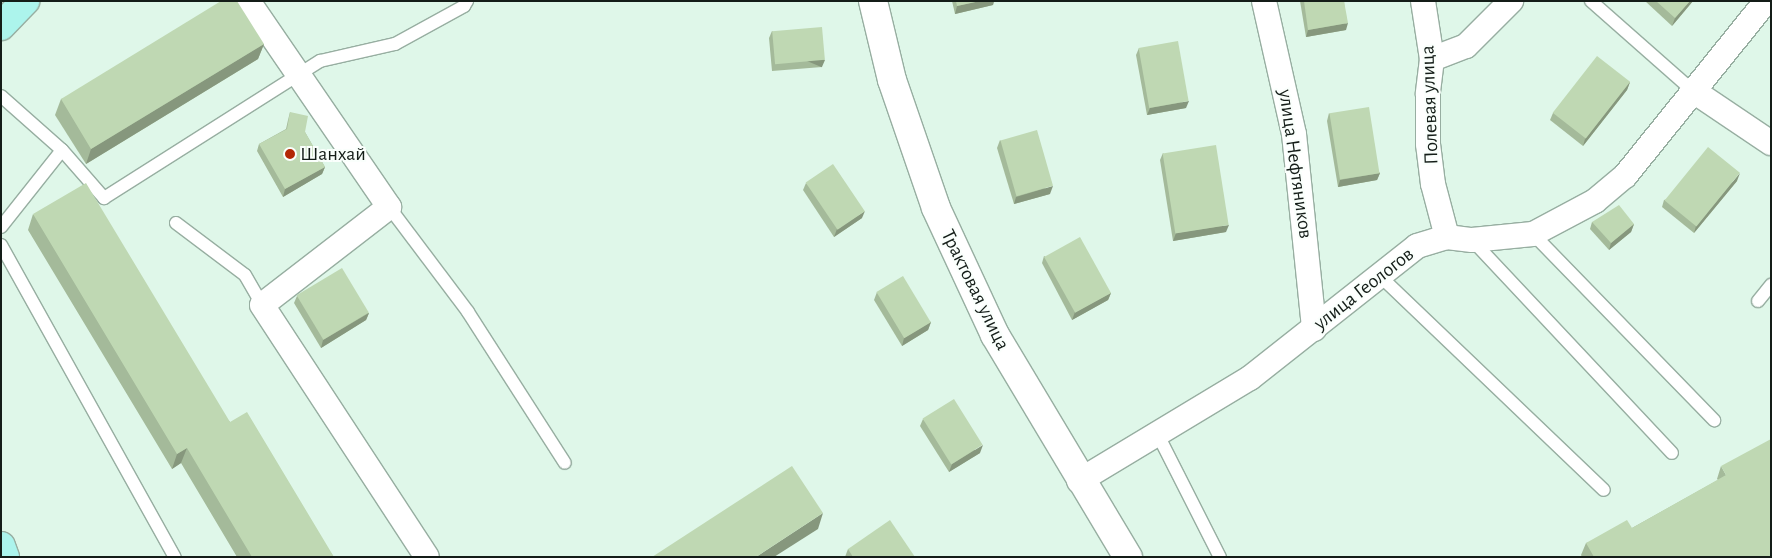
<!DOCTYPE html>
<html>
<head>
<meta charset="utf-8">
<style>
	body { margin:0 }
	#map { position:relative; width:1772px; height:558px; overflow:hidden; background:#dff7e9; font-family:"Alegreya Sans",sans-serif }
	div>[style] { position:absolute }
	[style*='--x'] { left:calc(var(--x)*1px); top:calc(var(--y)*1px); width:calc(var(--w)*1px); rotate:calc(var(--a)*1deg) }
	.roads { filter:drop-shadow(1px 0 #97aea1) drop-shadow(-1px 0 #97aea1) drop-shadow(0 1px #97aea1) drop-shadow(0 -1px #97aea1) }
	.service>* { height:12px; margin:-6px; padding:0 6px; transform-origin:6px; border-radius:6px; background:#fff }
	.minor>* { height:24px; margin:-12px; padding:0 12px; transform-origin:12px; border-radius:12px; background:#fff }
	.tertiary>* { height:28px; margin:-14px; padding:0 14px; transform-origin:14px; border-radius:14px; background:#fff }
	.primary>* { height:28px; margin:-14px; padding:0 14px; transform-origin:14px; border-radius:14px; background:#acf4ec }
	.wall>* { inset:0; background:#a4ba9a }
	.shaded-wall>* { inset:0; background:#86977d; transform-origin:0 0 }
	.building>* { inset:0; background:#bfd8b3; transform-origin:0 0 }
	.dots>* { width:14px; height:14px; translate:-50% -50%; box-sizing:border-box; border:2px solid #fafffc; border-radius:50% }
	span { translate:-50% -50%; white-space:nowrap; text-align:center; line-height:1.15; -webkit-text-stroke:4px #fafffc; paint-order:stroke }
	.street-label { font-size:20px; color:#141d18 }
	.poi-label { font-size:20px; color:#141d18 }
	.left { translate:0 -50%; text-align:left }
	.frame { position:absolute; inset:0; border:2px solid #141d18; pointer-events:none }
</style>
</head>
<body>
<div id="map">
	<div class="roads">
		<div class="service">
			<div style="--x:1591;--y:1;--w:135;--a:41.4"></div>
			<div style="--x:1;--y:96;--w:81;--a:41.5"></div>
			<div style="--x:62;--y:150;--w:64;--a:48.8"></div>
			<div style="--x:104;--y:198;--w:256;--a:-32.4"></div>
			<div style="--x:320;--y:61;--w:77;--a:-12.8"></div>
			<div style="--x:395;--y:44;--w:79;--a:-28.8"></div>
			<div style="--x:464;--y:6;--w:6;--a:-59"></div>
			<div style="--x:389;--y:207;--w:131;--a:53"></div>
			<div style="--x:468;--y:312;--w:179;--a:57.3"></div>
			<div style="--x:176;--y:223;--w:86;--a:37"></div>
			<div style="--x:245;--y:275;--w:34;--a:60"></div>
			<div style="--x:1;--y:227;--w:98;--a:-51.6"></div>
			<div style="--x:1533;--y:234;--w:260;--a:45.8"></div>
			<div style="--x:1472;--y:240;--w:292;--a:46.8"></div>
			<div style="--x:1;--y:245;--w:357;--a:60.9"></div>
			<div style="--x:1381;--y:277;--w:308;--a:43.7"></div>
			<div style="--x:1758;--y:301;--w:21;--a:-51"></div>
			<div style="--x:1158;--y:435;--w:137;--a:63.1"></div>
		</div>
		<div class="minor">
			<div style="--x:248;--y:1;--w:250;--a:55.6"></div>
			<div style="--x:389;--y:207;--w:160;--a:142.3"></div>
			<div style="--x:262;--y:305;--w:301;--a:56.8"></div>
			<div style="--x:1264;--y:1;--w:136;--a:77.3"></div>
			<div style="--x:1294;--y:134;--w:196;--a:84.1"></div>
			<div style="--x:1423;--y:1;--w:59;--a:81.2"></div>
			<div style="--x:1432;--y:59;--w:35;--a:97"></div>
			<div style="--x:1428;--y:94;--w:50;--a:90"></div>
			<div style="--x:1428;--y:144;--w:40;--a:82.9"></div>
			<div style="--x:1433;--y:184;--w:55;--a:75.2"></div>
			<div style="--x:1432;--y:59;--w:36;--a:-21"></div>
			<div style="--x:1466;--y:46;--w:64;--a:-45"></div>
			<div style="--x:1692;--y:90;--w:95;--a:33.9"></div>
			<div style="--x:1079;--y:481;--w:200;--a:-31.1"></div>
			<div style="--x:1250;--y:378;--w:213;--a:-38.3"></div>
			<div style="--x:1417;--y:246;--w:31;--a:-17"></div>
			<div style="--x:1447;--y:237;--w:25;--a:7"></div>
			<div style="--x:1472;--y:240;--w:61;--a:-5.6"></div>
			<div style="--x:1533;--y:234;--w:70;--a:-28"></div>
			<div style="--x:1595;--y:201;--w:39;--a:-40"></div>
			<div style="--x:1625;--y:176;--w:225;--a:-51.1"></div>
		</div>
		<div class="tertiary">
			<div style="--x:873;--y:1;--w:81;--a:76.5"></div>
			<div style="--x:892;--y:80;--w:135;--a:71"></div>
			<div style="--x:936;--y:208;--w:140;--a:65.1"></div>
			<div style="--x:995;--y:335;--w:259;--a:59.1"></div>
		</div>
		<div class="primary">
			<div style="--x:1;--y:26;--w:35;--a:-46"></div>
			<div style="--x:1;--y:546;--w:12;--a:70"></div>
		</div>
	</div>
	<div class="wall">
		<div style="clip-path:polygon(952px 1px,994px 1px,993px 5px,955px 14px)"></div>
		<div style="clip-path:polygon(1300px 1px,1344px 1px,1346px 30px,1306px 37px)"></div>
		<div style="clip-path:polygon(1645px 1px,1693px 1px,1672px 26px)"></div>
		<div style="clip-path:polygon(772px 31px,822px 67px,772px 71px,769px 38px)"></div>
		<div style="clip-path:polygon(264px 44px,258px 59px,86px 164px,55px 115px,61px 99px)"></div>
		<div style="clip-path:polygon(1139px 48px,1186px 108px,1147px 115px,1136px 55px)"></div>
		<div style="clip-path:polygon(1630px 82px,1627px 90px,1583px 146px,1550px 120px,1553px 113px)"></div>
		<div style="clip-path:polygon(290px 112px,305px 132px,325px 167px,322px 174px,283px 197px,257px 151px,259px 144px,286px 129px,288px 120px)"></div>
		<div style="clip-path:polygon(1329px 113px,1380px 173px,1377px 180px,1338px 187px,1327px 121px)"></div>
		<div style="clip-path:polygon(1000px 140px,1050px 194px,1014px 204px,997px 148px)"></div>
		<div style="clip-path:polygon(1163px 153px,1226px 232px,1173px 241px,1160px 160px)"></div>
		<div style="clip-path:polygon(1737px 181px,1694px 233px,1662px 207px,1664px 200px)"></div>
		<div style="clip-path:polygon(806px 183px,862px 218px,834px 237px,803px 190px)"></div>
		<div style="clip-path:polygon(33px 214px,230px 422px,334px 557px,237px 557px,181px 463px,172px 469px,28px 230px)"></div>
		<div style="clip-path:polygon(1592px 222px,1634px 224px,1631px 232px,1609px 250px,1590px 229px)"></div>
		<div style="clip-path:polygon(1044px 256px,1111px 293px,1108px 300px,1072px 320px,1042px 263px)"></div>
		<div style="clip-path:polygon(877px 292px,931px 322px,928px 330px,902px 346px,874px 300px)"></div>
		<div style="clip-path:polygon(297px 296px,369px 313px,366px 320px,321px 348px,294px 303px)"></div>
		<div style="clip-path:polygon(923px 419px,980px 453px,949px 472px,920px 426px)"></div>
		<div style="clip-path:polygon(1721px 466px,1771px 557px,1582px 557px,1581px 555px,1586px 543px,1632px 528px,1718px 480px,1717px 479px)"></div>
		<div style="clip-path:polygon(848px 549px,915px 557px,845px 557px)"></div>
	</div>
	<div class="shaded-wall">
		<div style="clip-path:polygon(980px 1px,994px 1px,993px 5px,955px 14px,957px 6px)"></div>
		<div style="clip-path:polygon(1690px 1px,1693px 1px,1672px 26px,1675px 18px)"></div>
		<div style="clip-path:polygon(1348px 23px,1346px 30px,1306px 37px,1308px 30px)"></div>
		<div style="clip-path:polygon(264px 44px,258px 59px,86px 164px,91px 149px)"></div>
		<div style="left:825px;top:60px;width:8px;height:51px;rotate:113deg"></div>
		<div style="clip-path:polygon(1630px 82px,1627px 90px,1583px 146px,1585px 139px)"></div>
		<div style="clip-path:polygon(1189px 101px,1186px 108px,1147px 115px,1150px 108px)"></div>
		<div style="clip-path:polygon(325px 167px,322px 174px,283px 197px,285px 189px)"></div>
		<div style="clip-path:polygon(1380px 173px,1377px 180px,1338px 187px,1340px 180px)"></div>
		<div style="clip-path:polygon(1740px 173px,1737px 181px,1694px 233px,1696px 226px)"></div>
		<div style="clip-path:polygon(1053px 186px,1050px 194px,1014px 204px,1016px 197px)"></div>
		<div style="clip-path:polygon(865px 211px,862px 218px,834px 237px,837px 229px)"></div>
		<div style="clip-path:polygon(1634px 224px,1631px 232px,1609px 250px,1611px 243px)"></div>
		<div style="clip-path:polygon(1229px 225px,1226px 232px,1173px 241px,1176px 233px)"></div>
		<div style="clip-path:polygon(1111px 293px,1108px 300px,1072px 320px,1075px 312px)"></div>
		<div style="clip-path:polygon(369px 313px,366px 320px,321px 348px,323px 340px)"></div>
		<div style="clip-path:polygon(931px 322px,928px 330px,902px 346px,904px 338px)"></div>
		<div style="clip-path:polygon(983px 445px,980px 453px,949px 472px,952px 464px)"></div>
		<div style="clip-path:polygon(187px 448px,181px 463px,172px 469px,177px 454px)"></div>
		<div style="clip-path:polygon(823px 513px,818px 529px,774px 557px,756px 557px)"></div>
	</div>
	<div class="building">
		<div style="clip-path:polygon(221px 1px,237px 1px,264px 44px,91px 149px,61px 99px)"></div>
		<div style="clip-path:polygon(956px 1px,980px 1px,957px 6px)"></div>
		<div style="clip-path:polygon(1304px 1px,1344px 1px,1348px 23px,1308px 30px)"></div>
		<div style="clip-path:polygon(1656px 1px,1690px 1px,1675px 18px)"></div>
		<div style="left:822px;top:27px;width:33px;height:50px;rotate:85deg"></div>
		<div style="left:1178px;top:41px;width:61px;height:40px;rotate:80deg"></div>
		<div style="left:1597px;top:56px;width:42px;height:72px;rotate:38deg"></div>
		<div style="left:1369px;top:107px;width:67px;height:40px;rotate:81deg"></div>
		<div style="clip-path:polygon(290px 112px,308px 116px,305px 132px,325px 167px,285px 189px,259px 144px,287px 129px)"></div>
		<div style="left:1037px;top:130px;width:58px;height:38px;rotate:74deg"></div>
		<div style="left:1216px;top:145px;width:81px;height:54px;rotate:81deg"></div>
		<div style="left:1708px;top:147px;width:41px;height:69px;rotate:39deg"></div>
		<div style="left:833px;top:164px;width:57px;height:33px;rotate:56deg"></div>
		<div style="clip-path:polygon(86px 183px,230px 422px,247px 412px,334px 557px,252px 557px,187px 448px,177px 454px,33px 214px)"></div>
		<div style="clip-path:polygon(1619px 205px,1634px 224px,1611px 243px,1592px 222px)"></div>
		<div style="left:1080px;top:237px;width:64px;height:41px;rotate:61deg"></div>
		<div style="left:342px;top:268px;width:52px;height:53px;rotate:59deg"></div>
		<div style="left:903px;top:276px;width:54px;height:31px;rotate:59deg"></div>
		<div style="left:954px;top:399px;width:54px;height:37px;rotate:58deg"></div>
		<div style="clip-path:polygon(1771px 439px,1771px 557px,1594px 557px,1586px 543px,1627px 520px,1632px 528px,1726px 475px,1721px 466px)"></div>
		<div style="clip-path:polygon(792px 466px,823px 513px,756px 557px,652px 557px)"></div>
		<div style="clip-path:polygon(890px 520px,915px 557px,853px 557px,848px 549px)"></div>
	</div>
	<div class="dots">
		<div style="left:290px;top:154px;background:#b32706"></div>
	</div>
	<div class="street-label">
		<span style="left:1430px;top:105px;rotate:-92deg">Полевая улица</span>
		<span style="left:1295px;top:164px;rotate:82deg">улица Нефтяников</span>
		<span style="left:1364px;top:289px;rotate:-38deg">улица Геологов</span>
		<span style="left:975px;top:290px;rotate:64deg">Трактовая улица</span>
	</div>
	<div class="poi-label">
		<span class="left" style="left:300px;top:154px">Шанхай</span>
	</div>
	<div class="frame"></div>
</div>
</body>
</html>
